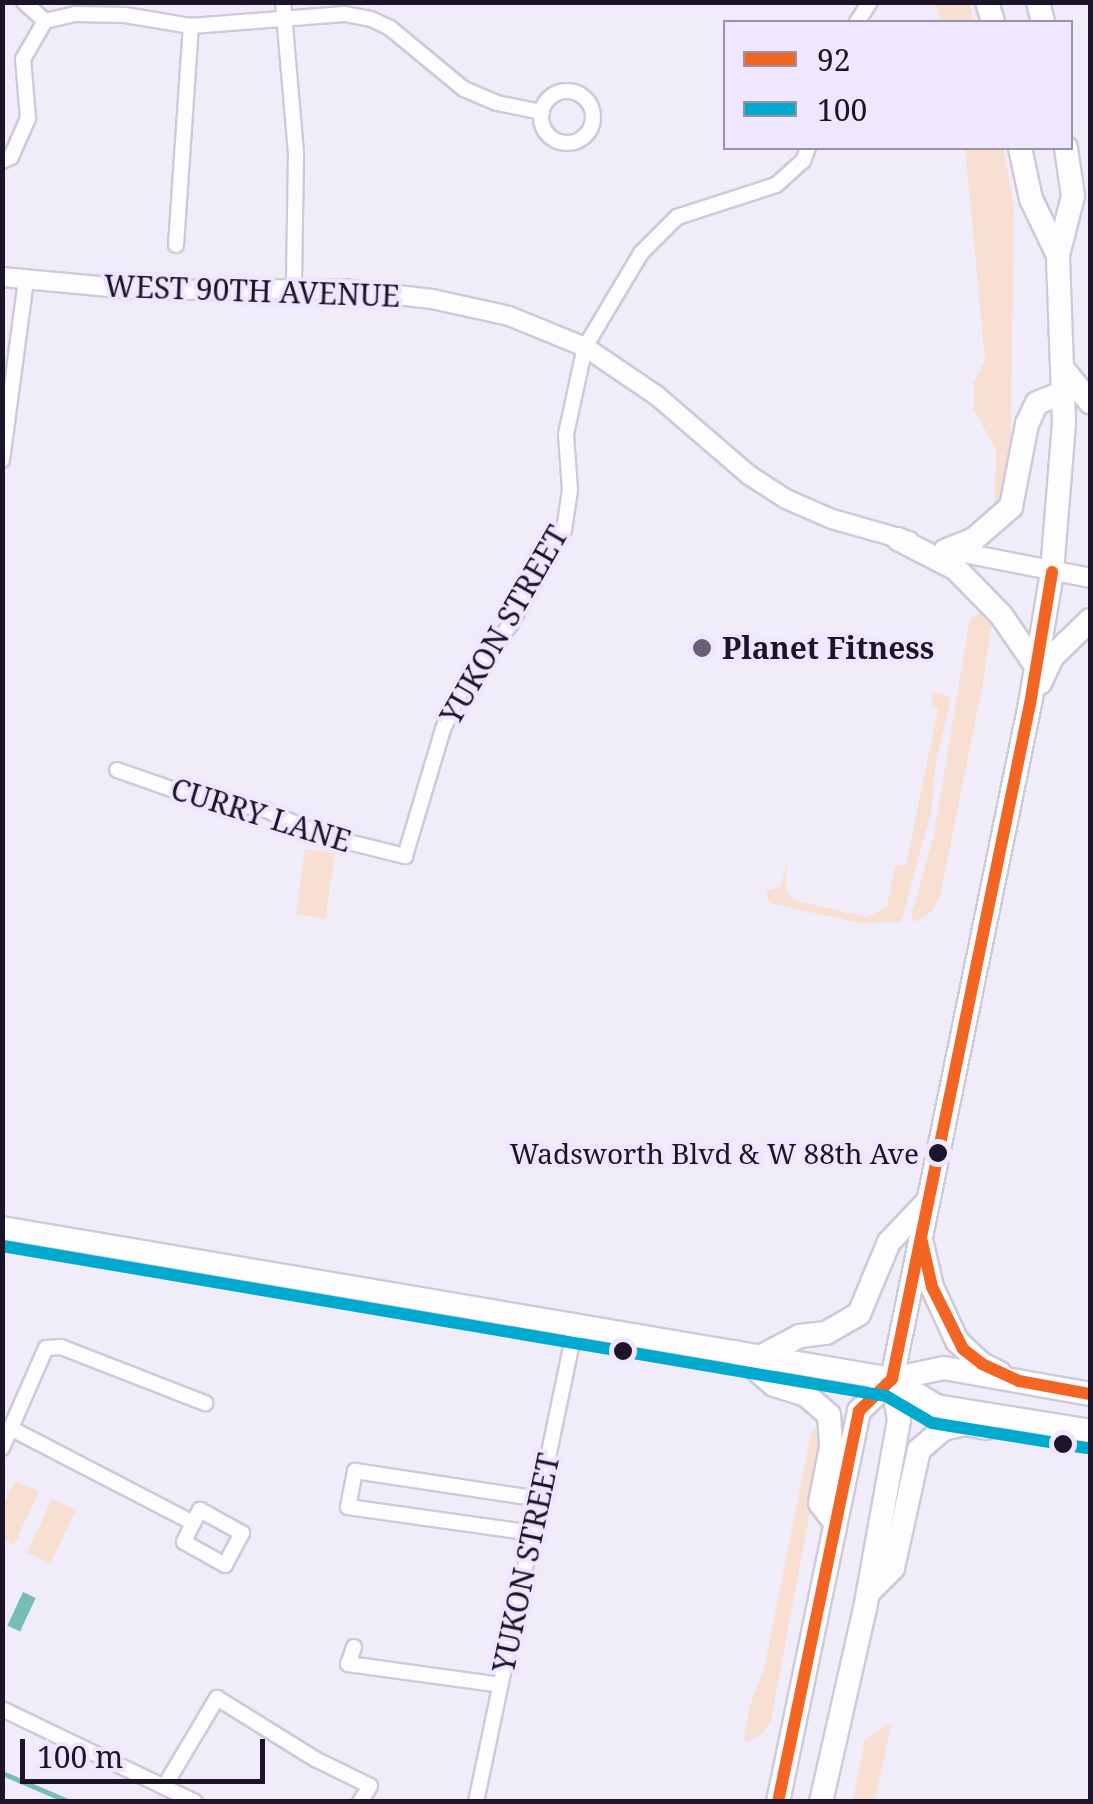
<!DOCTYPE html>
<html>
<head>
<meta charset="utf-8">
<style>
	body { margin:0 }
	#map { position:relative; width:1093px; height:1804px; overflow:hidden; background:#f0ecf9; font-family:"Noto Serif",serif }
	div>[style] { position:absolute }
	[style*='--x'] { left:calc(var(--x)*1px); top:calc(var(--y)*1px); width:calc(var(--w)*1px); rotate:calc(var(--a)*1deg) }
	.green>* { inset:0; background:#f7dfd2; transform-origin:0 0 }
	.water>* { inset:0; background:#78bcb6; transform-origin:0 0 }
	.stream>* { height:5px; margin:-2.5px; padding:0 2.5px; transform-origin:2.5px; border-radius:2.5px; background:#78bcb6 }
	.roads { filter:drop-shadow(2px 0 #cfcada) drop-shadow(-2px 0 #cfcada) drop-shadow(0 2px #cfcada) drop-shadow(0 -2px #cfcada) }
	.minor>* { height:14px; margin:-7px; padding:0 7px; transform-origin:7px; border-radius:7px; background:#fdfcfe }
	.minor>.ring { margin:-7px; padding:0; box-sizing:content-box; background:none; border:14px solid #fdfcfe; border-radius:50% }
	.tertiary>* { height:18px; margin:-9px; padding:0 9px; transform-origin:9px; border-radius:9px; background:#fdfcfe }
	.primary>* { height:22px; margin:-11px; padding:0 11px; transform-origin:11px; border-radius:11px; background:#fdfcfe }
	.bus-1>* { height:12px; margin:-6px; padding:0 6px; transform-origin:6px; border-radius:6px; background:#f26522 }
	.bus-2>* { height:12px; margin:-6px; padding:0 6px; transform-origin:6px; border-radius:6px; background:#00a9ce }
	.dots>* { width:28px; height:28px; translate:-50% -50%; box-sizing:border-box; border:5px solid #efe6ff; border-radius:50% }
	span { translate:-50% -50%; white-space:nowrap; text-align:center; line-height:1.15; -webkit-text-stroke:8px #efe6ff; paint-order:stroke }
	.bus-label { font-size:28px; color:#1d1429 }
	.right { translate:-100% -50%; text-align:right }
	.street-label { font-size:30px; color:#1d1429 }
	.poi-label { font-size:30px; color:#1d1429; font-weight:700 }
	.left { translate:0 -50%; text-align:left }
	.frame { position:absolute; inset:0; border:5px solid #1d1429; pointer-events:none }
	.legend { position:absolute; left:723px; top:20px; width:350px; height:130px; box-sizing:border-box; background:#efe6ff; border:2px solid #9b92a9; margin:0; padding:12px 18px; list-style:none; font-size:30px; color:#1d1429 }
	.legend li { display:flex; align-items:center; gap:20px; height:50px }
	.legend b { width:50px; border:2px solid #9b92a9 }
	.scale { position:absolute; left:20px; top:1739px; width:245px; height:45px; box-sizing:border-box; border:5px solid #1d1429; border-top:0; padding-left:12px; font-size:30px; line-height:35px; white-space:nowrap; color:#1d1429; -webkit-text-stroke:8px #efe6ff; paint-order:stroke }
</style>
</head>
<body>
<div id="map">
	<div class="green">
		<div style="clip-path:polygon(936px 3px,969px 3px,974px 22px,940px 22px)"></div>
		<div style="clip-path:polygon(965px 148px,1003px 148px,1014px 206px,1010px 482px,999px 506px,995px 504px,996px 451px,974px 409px,974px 382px,985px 362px,984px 349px)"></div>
		<div style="clip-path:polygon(981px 613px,989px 615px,991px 629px,982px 688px,940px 896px,931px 912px,916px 922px,911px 916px,934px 835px,970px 618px)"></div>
		<div style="clip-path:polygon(934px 693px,950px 696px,949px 707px,936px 761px,931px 813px,901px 922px,860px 923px,769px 903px,766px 891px,781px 887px,787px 860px,786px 889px,793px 900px,867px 917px,887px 907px,895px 866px,906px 865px,938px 709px,931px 707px)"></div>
		<div style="left:305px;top:849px;width:30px;height:66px;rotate:8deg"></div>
		<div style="clip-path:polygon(817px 1427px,821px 1453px,771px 1720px,763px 1733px,747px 1743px,744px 1737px,750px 1705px,764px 1670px,811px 1434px)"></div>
		<div style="clip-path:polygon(15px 1481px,39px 1492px,14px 1545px,3px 1540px,2px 1507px)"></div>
		<div style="left:52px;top:1499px;width:26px;height:59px;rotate:25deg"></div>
		<div style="clip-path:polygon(892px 1722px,875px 1801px,853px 1801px,865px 1740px)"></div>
	</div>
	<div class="water">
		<div style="left:23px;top:1592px;width:14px;height:37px;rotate:25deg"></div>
	</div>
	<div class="stream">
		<div style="--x:2;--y:1773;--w:74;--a:23.1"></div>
	</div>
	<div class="roads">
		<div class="minor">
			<div style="--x:24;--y:2;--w:28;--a:42"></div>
			<div style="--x:45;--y:21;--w:31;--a:-13"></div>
			<div style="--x:75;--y:14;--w:50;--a:1.1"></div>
			<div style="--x:125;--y:15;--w:67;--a:9.5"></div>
			<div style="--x:191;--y:26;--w:154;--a:-4.5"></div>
			<div style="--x:345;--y:14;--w:26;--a:11"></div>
			<div style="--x:371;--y:19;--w:21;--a:25"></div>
			<div style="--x:390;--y:28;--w:96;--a:39.5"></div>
			<div style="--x:464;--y:89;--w:36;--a:23"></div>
			<div style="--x:497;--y:103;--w:46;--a:11.3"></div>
			<div style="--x:283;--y:2;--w:152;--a:85.1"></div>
			<div style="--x:296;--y:153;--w:134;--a:90.9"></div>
			<div style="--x:857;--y:22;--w:24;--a:-57"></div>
			<div class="ring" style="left:541px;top:91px;width:38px;height:38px"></div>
			<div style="--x:2;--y:161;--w:10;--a:-24"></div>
			<div style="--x:11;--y:157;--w:43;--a:-66.4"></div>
			<div style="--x:28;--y:118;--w:59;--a:-94.8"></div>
			<div style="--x:23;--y:59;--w:44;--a:-59.9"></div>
			<div style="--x:176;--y:245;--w:220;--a:-86.1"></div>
			<div style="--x:2;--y:460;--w:182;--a:-82.4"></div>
			<div style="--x:117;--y:770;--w:64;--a:19.3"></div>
			<div style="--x:177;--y:791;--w:91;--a:12.1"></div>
			<div style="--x:266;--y:810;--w:60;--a:24.8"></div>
			<div style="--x:320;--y:835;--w:88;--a:13.9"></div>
			<div style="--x:405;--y:856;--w:133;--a:-73.3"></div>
			<div style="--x:443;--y:729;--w:41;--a:-65.3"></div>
			<div style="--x:460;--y:692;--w:84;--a:-53.3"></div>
			<div style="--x:510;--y:625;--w:109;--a:-60.4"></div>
			<div style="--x:564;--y:530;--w:40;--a:-81.5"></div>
			<div style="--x:570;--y:490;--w:56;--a:-94.1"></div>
			<div style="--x:566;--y:434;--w:89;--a:-77.7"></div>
			<div style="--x:585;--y:347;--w:109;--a:-59.2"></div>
			<div style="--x:641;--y:253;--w:51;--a:-45"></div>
			<div style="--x:677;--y:217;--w:104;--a:-17.9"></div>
			<div style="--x:776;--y:185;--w:36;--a:-42"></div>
			<div style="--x:803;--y:161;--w:14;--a:-69"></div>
			<div style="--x:12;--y:1429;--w:204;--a:27.4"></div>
			<div style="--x:193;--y:1523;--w:15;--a:-62"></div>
			<div style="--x:200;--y:1510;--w:48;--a:28.7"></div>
			<div style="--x:242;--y:1533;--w:36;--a:118"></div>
			<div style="--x:225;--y:1565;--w:47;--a:-150.7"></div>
			<div style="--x:184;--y:1542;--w:21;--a:-65"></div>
			<div style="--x:2;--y:1448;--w:109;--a:-66.3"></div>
			<div style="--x:46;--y:1348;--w:15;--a:-4"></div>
			<div style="--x:61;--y:1347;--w:155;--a:21.3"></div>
			<div style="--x:533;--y:1533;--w:187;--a:-172"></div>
			<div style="--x:348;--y:1507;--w:37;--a:-79"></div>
			<div style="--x:355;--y:1471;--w:188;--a:8.6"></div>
			<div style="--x:354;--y:1647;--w:18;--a:109"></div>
			<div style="--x:348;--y:1664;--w:154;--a:7.8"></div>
			<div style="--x:2;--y:1709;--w:214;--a:25.7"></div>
			<div style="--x:164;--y:1787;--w:104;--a:-59.2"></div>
			<div style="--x:217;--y:1698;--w:115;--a:31.9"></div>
			<div style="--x:315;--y:1759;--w:61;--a:26.1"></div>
			<div style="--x:370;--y:1786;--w:19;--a:122"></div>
			<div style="--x:476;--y:1802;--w:488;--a:-78.2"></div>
		</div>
		<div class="tertiary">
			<div style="--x:2;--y:277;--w:141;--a:5.3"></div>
			<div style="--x:142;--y:290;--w:201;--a:-0.3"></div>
			<div style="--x:343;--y:289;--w:90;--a:6.4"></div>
			<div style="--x:432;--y:299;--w:79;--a:12.4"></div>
			<div style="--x:509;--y:316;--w:82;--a:22.2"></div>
			<div style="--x:585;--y:347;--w:86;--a:34.1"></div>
			<div style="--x:656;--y:395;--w:123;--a:40.7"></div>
			<div style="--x:749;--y:475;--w:44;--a:33"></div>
			<div style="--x:786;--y:499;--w:50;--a:23.5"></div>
			<div style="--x:832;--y:519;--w:80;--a:15.9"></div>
			<div style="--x:944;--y:549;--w:149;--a:11.2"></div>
		</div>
		<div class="primary">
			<div style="--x:987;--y:2;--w:21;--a:73"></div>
			<div style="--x:1038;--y:2;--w:21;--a:76"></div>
			<div style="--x:1020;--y:148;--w:52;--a:77.8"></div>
			<div style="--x:1031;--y:199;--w:62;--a:64.3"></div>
			<div style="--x:1063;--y:369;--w:43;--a:50.7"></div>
			<div style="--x:898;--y:539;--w:65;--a:27.3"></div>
			<div style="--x:956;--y:569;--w:64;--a:45.6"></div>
			<div style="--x:1001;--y:615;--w:62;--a:55.5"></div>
			<div style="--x:947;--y:550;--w:29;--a:-22"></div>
			<div style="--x:974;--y:539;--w:49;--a:-40.9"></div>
			<div style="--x:1011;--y:507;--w:85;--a:-79.1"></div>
			<div style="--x:1027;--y:424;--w:23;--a:-65"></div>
			<div style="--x:1037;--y:403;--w:29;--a:-22"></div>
			<div style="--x:1040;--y:683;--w:29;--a:-65"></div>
			<div style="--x:1052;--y:657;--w:53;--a:-44.2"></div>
			<div style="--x:2;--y:1228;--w:903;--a:9.63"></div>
			<div style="--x:892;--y:1379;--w:52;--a:31.5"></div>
			<div style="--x:936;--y:1406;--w:156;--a:9.2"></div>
			<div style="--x:922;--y:1244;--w:44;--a:76.9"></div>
			<div style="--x:932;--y:1287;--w:60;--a:65.2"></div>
			<div style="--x:957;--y:1341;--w:34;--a:43"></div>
			<div style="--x:982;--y:1364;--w:20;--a:27"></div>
			<div style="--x:736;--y:1352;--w:50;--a:41"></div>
			<div style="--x:774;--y:1385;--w:34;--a:17"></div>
			<div style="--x:806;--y:1395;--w:30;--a:41"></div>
			<div style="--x:829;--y:1415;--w:32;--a:86"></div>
			<div style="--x:831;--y:1447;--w:57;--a:101.1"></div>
			<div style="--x:820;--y:1503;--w:25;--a:53"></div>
			<div style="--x:760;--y:1357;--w:45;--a:-27.7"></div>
			<div style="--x:800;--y:1336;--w:26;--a:-7"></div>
			<div style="--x:826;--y:1333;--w:38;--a:-30"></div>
			<div style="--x:859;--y:1314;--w:78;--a:-67.4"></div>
			<div style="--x:889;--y:1242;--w:57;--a:-46.4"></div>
			<div style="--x:892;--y:1379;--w:53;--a:-11.9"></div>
			<div style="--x:944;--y:1368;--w:148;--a:10.1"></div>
			<div style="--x:869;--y:1592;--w:34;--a:-45"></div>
			<div style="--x:893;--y:1568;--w:121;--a:-77.6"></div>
			<div style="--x:919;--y:1450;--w:32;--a:-41"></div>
			<div style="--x:943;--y:1429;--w:23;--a:-13"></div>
			<div style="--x:965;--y:1424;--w:22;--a:10"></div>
			<div style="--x:778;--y:1802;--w:399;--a:-78.3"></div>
			<div style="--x:859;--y:1411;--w:46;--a:-44.1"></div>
			<div style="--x:821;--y:1802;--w:198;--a:-77.2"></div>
			<div style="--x:865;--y:1609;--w:192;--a:-79.8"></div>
			<div style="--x:899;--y:1420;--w:42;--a:-99.7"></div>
			<div style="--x:892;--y:1379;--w:689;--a:-78.45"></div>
			<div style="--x:1030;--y:704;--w:134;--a:-80.5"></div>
			<div style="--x:1052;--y:572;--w:150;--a:-85.4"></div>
			<div style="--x:1064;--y:422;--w:167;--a:-92.1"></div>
			<div style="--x:1058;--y:255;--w:61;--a:-75.7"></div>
			<div style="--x:1073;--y:196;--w:49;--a:-98.3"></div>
		</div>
	</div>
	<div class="bus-1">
		<div style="--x:922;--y:1242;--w:46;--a:77.5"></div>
		<div style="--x:932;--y:1287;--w:69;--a:63.4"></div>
		<div style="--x:963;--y:1349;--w:24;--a:38"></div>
		<div style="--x:982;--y:1364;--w:41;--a:24.7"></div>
		<div style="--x:1019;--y:1381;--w:72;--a:10.4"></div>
		<div style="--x:778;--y:1802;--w:399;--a:-78.3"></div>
		<div style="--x:859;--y:1411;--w:46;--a:-44.1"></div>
		<div style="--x:892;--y:1379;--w:689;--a:-78.45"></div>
		<div style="--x:1030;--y:704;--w:134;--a:-80.5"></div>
	</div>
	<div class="bus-2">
		<div style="--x:2;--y:1246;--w:897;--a:9.63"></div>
		<div style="--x:886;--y:1396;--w:53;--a:30.4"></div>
		<div style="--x:932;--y:1423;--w:157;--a:9.2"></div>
	</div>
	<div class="dots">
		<div style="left:702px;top:648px;background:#676072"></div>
		<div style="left:938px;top:1153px;background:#1d1429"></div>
		<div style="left:623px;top:1351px;background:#1d1429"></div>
		<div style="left:1063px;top:1444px;background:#1d1429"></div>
	</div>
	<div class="bus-label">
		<span class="right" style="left:919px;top:1153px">Wadsworth Blvd &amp; W 88th Ave</span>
	</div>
	<div class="street-label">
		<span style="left:252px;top:291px;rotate:2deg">WEST 90TH AVENUE</span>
		<span style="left:504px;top:625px;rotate:-60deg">YUKON STREET</span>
		<span style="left:261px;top:815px;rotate:17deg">CURRY LANE</span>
		<span style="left:526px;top:1563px;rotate:-78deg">YUKON STREET</span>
	</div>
	<div class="poi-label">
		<span class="left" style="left:722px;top:648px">Planet Fitness</span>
	</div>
	<div class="frame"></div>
	<ul class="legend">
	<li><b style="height:12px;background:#f26522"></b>92</li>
	<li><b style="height:12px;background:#00a9ce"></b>100</li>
	</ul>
	<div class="scale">100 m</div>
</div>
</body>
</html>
